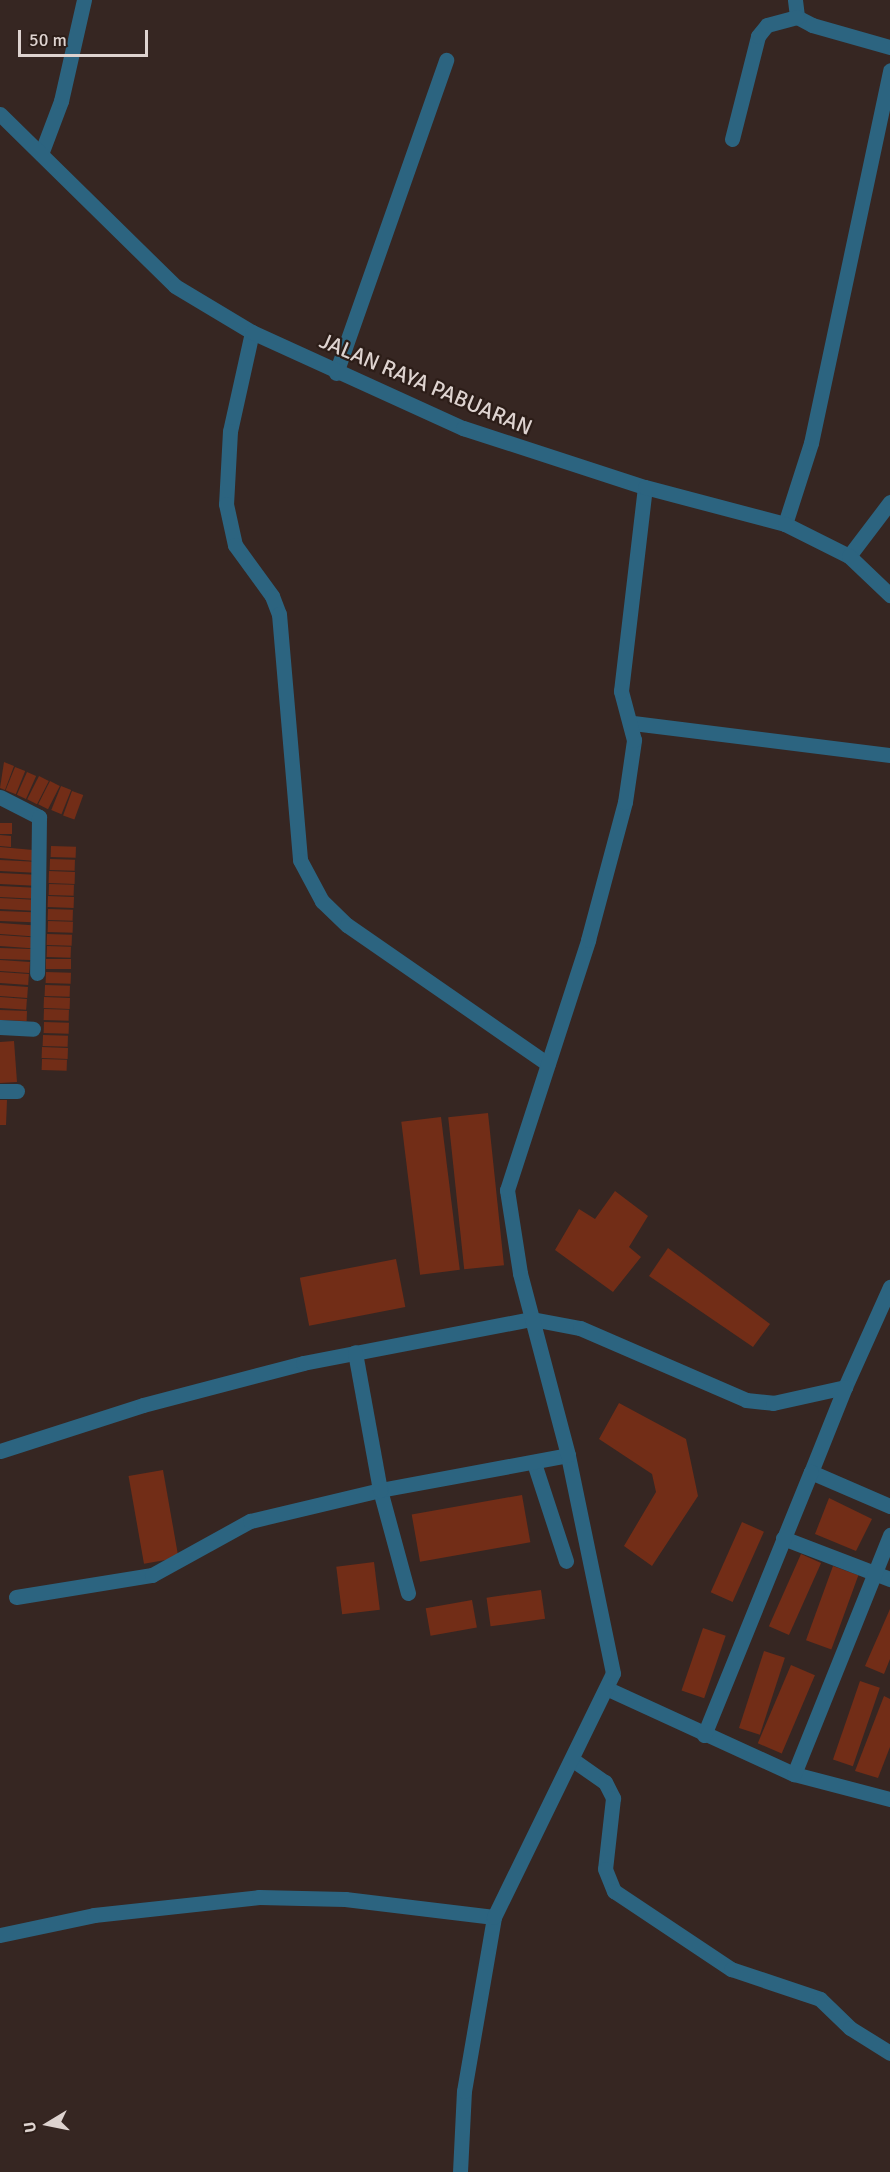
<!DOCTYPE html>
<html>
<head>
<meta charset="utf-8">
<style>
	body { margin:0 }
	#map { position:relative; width:890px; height:2172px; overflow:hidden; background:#362622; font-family:Signika,sans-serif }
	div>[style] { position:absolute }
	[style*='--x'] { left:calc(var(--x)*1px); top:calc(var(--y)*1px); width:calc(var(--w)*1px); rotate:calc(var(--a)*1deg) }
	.building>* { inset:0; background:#722d17; transform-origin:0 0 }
	.minor>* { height:15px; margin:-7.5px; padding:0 7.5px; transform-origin:7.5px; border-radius:7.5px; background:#2c6480 }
	.tertiary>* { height:15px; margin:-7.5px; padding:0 7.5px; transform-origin:7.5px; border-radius:7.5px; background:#2c6480 }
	span { translate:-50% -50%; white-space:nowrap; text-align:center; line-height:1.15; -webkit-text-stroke:4.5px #2c1d18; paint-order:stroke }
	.street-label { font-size:22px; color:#ded3d0 }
	.north { position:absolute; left:18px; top:2094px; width:60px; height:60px; -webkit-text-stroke:4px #2c1d18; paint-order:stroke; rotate:260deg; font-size:16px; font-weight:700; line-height:24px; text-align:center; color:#ded3d0 }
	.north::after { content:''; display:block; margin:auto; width:21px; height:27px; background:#ded3d0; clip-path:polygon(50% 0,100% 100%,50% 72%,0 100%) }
	.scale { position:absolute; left:18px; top:30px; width:130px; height:27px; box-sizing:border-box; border:3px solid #ded3d0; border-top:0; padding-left:8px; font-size:18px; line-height:21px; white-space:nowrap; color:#ded3d0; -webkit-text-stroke:4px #2c1d18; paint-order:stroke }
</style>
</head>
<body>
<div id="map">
	<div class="building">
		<div style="clip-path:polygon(4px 762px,14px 766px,5px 790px,0 788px)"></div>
		<div style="left:15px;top:767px;width:11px;height:25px;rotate:22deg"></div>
		<div style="left:27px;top:772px;width:10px;height:25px;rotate:24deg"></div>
		<div style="left:39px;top:776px;width:11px;height:26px;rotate:27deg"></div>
		<div style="left:50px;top:781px;width:11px;height:26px;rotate:27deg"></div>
		<div style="left:61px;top:786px;width:11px;height:26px;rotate:22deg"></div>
		<div style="left:72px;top:791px;width:12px;height:26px;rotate:20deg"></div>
		<div style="left:0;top:823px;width:12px;height:11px"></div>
		<div style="clip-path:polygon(0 835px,11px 836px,11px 847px,0 846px)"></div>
		<div style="left:51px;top:846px;width:25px;height:11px;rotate:2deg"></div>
		<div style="left:0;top:847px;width:36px;height:11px;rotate:5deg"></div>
		<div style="left:50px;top:859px;width:25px;height:11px;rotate:2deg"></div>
		<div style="left:0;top:860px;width:35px;height:11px;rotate:3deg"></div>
		<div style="left:49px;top:871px;width:26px;height:12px;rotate:2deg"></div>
		<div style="left:0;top:873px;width:35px;height:11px;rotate:3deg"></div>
		<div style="left:49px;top:884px;width:25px;height:11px;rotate:2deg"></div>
		<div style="left:0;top:886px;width:35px;height:11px;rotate:3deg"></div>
		<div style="left:48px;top:896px;width:26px;height:11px;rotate:2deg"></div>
		<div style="left:0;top:898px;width:34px;height:11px;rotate:3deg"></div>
		<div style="left:48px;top:909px;width:25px;height:11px;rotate:2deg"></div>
		<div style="left:0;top:911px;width:33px;height:10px;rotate:2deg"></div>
		<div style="left:48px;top:921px;width:25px;height:11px;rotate:2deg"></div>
		<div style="left:0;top:923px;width:32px;height:11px;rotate:4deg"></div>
		<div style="left:47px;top:934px;width:25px;height:11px;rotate:2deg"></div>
		<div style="left:0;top:935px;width:32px;height:11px;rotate:4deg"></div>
		<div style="left:47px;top:946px;width:24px;height:11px;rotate:2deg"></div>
		<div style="left:0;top:948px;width:31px;height:11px;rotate:2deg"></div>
		<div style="left:46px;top:959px;width:25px;height:10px"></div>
		<div style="left:0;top:960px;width:30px;height:11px;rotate:4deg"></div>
		<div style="left:0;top:972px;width:29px;height:11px;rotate:4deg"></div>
		<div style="left:46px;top:972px;width:25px;height:11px;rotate:2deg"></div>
		<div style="left:0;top:985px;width:28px;height:11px;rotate:4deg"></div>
		<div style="left:45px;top:985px;width:25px;height:11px;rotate:2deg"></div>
		<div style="left:0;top:997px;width:27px;height:11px;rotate:4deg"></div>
		<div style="left:44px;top:997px;width:26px;height:11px;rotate:2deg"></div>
		<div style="left:44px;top:1009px;width:25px;height:11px;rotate:2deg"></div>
		<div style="left:0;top:1010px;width:27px;height:10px;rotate:2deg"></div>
		<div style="left:44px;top:1022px;width:25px;height:11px;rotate:2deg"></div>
		<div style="left:43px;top:1035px;width:25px;height:11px;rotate:2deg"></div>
		<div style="clip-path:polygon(14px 1041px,17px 1082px,0 1083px,0 1042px)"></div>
		<div style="left:42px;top:1047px;width:26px;height:11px;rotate:2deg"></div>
		<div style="left:42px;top:1059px;width:25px;height:11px;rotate:2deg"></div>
		<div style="clip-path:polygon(0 1100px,7px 1100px,6px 1125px,0 1125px)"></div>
		<div style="left:488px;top:1113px;width:153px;height:40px;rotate:84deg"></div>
		<div style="left:441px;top:1117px;width:154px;height:40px;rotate:83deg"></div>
		<div style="clip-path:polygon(615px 1191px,648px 1216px,629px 1247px,641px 1257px,613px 1292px,555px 1250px,579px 1209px,595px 1219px)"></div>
		<div style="clip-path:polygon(668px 1248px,770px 1324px,753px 1347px,649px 1276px)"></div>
		<div style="left:396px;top:1259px;width:49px;height:98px;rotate:79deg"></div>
		<div style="clip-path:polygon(619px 1403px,686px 1439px,698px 1496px,652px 1566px,624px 1546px,656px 1492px,652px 1474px,599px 1439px)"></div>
		<div style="left:163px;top:1470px;width:89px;height:35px;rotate:80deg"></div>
		<div style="left:522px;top:1495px;width:48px;height:112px;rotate:80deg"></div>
		<div style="clip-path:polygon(829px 1498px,872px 1519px,856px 1551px,815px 1534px)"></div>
		<div style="left:742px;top:1522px;width:24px;height:77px;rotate:24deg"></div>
		<div style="left:801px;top:1554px;width:22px;height:79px;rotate:24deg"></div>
		<div style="left:374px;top:1562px;width:48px;height:38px;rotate:83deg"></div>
		<div style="left:833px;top:1566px;width:27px;height:79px;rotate:20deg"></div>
		<div style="left:541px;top:1590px;width:29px;height:55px;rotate:82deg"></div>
		<div style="left:472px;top:1600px;width:28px;height:47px;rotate:80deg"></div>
		<div style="clip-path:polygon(890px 1609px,890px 1659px,884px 1674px,865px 1666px)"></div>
		<div style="left:703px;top:1628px;width:24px;height:66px;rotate:19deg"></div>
		<div style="left:764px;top:1651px;width:22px;height:81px;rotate:18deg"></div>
		<div style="left:791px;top:1665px;width:26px;height:85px;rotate:23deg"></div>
		<div style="left:860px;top:1681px;width:21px;height:83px;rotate:19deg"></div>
		<div style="clip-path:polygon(884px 1696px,890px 1699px,890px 1747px,878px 1778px,855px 1771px)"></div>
	</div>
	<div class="minor">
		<div style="--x:795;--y:0;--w:17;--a:83"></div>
		<div style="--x:797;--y:17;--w:17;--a:28"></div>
		<div style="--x:812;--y:25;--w:81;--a:15.8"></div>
		<div style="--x:732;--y:139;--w:106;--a:-75.8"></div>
		<div style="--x:758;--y:36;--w:14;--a:-51"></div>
		<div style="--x:767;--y:25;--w:31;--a:-15"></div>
		<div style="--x:41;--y:154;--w:57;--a:-69.3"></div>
		<div style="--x:61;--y:101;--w:104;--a:-77.2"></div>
		<div style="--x:252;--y:332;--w:101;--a:102.5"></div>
		<div style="--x:230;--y:431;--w:73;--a:93.1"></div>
		<div style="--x:226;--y:504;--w:42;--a:77.6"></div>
		<div style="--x:235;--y:545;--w:63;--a:54"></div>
		<div style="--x:272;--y:596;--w:19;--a:69"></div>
		<div style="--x:279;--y:614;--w:247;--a:85.1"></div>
		<div style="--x:300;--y:860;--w:47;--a:61.8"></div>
		<div style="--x:322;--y:901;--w:35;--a:44"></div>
		<div style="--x:347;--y:925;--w:244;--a:34.7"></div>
		<div style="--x:336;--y:373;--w:332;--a:-70.6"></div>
		<div style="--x:785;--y:524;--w:85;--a:-72.2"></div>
		<div style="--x:811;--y:443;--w:381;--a:-78"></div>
		<div style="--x:849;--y:556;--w:68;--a:-52.8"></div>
		<div style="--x:633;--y:723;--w:259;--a:7.1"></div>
		<div style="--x:0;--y:797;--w:44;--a:27.1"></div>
		<div style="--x:39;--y:817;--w:156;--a:90.7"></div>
		<div style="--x:0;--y:1027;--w:33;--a:3"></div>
		<div style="--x:0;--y:1091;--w:17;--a:0"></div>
		<div style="--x:845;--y:1387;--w:110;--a:-65.8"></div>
		<div style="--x:0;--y:1451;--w:150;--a:-17.8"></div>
		<div style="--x:143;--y:1405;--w:165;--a:-14.7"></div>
		<div style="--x:303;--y:1363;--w:233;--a:-10.9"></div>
		<div style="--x:532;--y:1319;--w:49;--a:10.6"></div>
		<div style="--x:580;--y:1328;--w:181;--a:23.4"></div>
		<div style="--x:746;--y:1400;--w:27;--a:6"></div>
		<div style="--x:773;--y:1403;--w:74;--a:-12.5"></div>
		<div style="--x:845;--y:1387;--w:92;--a:111.8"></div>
		<div style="--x:811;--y:1472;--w:86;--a:23.3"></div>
		<div style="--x:534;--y:1463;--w:103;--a:71.9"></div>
		<div style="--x:783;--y:1538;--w:115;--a:21"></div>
		<div style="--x:408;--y:1593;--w:107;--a:-105.2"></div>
		<div style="--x:380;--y:1490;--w:191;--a:-10.5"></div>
		<div style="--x:16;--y:1597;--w:138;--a:-9.2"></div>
		<div style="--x:152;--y:1575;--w:112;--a:-28.9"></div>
		<div style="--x:250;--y:1521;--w:134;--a:-13.4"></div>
		<div style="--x:380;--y:1490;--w:140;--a:-100.3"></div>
		<div style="--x:608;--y:1689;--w:205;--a:24.6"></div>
		<div style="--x:794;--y:1774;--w:99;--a:14.6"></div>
		<div style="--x:704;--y:1735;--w:284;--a:-67.9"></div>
		<div style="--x:573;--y:1760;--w:39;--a:35"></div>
		<div style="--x:605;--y:1782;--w:18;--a:63"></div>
		<div style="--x:613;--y:1798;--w:71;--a:96.4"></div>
		<div style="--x:605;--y:1869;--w:24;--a:68"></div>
		<div style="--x:614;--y:1891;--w:141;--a:33.7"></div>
		<div style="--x:731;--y:1969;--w:94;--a:18.6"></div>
		<div style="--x:820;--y:1999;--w:42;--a:44"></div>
		<div style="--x:850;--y:2028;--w:47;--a:32"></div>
		<div style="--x:794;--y:1774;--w:258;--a:-68.1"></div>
		<div style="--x:0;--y:1935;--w:96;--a:-12"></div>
		<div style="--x:94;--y:1915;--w:166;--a:-6.2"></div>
		<div style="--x:259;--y:1897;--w:86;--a:1.3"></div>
		<div style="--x:345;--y:1899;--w:150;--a:6.9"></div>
		<div style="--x:460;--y:2172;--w:81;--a:-87.2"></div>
		<div style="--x:464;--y:2091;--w:177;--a:-80.2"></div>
		<div style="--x:494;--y:1917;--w:271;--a:-64"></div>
		<div style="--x:613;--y:1673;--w:223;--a:-101.7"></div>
		<div style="--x:568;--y:1455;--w:188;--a:-104.8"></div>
		<div style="--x:520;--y:1273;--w:84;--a:-98.9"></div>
		<div style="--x:507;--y:1190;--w:263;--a:-72"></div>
		<div style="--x:588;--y:940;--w:143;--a:-75"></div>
		<div style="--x:625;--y:802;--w:63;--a:-81.7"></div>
		<div style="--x:634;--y:740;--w:51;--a:-104.9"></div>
		<div style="--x:621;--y:691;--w:205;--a:-83.3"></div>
	</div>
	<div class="tertiary">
		<div style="--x:0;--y:114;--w:245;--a:44.5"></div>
		<div style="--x:175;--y:286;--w:90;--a:30.9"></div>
		<div style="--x:252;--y:332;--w:232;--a:24.5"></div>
		<div style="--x:463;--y:428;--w:191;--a:18"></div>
		<div style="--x:645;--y:487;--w:145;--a:14.8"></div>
		<div style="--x:785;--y:524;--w:72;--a:26.6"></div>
		<div style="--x:849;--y:556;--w:57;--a:43.6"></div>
	</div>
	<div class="street-label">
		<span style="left:426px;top:384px;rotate:23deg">JALAN RAYA PABUARAN</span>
	</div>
	<div class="north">U</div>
	<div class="scale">50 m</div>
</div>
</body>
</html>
